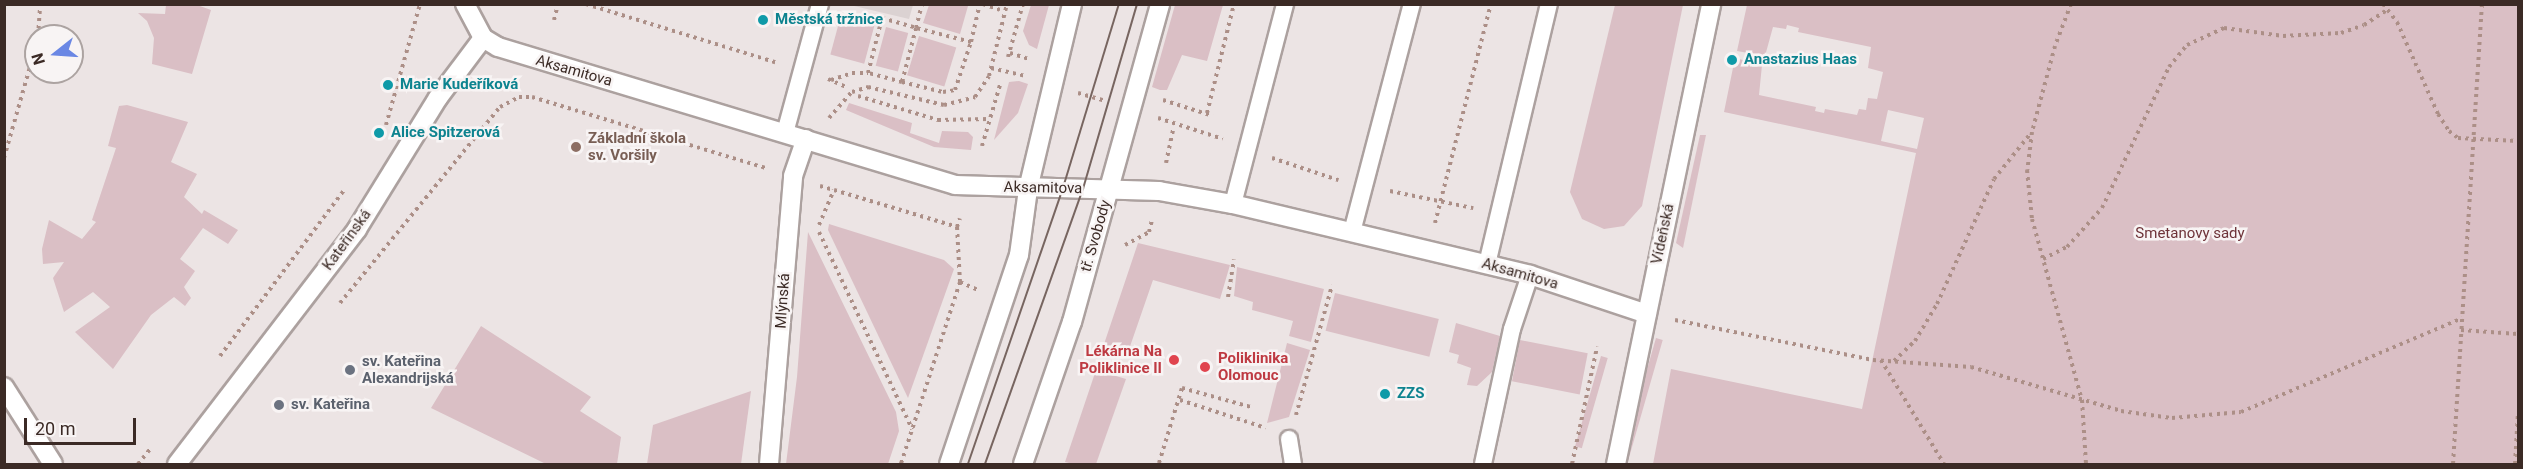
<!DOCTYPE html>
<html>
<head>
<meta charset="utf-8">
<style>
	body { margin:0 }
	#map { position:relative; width:2523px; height:469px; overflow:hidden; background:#ece4e4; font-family:Roboto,sans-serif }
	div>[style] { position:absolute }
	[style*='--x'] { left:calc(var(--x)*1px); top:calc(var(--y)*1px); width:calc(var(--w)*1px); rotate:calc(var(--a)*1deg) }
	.built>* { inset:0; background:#dbd2d2 }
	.green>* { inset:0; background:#dabfc5; transform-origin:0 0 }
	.path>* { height:4px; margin-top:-2px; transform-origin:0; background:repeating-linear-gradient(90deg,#ac8f87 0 3px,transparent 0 7.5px) }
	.roads { filter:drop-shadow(2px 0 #aca19f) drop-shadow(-2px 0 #aca19f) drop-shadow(0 2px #aca19f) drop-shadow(0 -2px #aca19f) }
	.lane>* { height:16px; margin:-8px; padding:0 8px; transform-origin:8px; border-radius:8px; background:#fff }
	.street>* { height:18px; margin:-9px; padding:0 9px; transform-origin:9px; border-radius:9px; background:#fff }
	.secondary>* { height:18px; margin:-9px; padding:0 9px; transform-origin:9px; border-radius:9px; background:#fff }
	.tram>* { height:1.5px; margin:-0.75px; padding:0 0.75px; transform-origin:0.75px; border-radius:0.75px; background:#776560 }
	.dots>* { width:16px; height:16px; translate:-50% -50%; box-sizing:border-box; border:3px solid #f8f4f4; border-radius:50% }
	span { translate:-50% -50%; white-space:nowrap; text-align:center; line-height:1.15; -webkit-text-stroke:5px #f8f4f4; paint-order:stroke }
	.culture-label { font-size:15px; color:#0d838f; font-weight:700 }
	.left { translate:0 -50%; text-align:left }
	.street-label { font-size:15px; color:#3b2a25 }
	.education-label { font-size:15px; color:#785e54; font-weight:700 }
	.park-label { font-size:15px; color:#6e3339 }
	.health-label { font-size:15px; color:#be3a42; font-weight:700 }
	.right { translate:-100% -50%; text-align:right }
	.worship-label { font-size:15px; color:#5b616d; font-weight:700 }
	.frame { position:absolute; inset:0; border:6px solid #3b2a25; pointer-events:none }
	.north { position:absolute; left:24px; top:24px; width:60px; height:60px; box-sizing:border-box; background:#f8f4f4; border:2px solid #aca3a1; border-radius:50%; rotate:253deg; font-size:16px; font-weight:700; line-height:24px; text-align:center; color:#3b2a25 }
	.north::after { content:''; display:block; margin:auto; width:21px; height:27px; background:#6a87e4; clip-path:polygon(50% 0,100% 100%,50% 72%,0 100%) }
	.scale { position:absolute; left:24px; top:418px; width:112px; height:27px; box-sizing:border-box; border:3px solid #3b2a25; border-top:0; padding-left:8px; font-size:18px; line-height:21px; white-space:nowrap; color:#3b2a25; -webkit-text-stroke:4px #f8f4f4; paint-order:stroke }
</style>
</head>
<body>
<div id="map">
	<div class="built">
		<div style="clip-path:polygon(850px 5px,913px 5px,909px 19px)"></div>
	</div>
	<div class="green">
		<div style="clip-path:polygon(166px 5px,197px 5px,211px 10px,192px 74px,152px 64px,154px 38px,147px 21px,138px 13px,165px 14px)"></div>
		<div style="clip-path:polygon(929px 5px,968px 6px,960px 34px,923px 23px)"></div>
		<div style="clip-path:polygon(1031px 5px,1049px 5px,1037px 49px,1029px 45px,1023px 31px)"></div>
		<div style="clip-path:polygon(1175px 5px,1223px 5px,1207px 61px,1182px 55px,1167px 90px,1160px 90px,1152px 87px)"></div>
		<div style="clip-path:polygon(1615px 5px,1683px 5px,1642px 206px,1624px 226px,1604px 229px,1582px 219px,1570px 192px)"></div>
		<div style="clip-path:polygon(evenodd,1747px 5px,2518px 5px,2518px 464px,1653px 464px,1671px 369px,1862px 409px,1916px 153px,1724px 112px,1735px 58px,1762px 65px,1759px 95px,1816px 107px,1815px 111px,1824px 113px,1825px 109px,1857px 115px,1859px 109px,1866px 110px,1868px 98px,1877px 99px,1883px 72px,1868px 68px,1871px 47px,1798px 32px,1799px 28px,1787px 25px,1786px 29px,1773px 27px,1765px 56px,1737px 51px,1747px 5px,1888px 110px,1924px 118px,1917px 149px,1881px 141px,1888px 110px)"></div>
		<div style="left:841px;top:15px;width:35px;height:41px;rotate:15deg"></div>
		<div style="left:886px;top:27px;width:23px;height:40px;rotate:15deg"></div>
		<div style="left:919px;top:36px;width:39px;height:41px;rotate:17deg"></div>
		<div style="clip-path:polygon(1019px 81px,1028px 84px,1018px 113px,994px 140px,1009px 82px)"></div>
		<div style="clip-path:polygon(849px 103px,912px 123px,910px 133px,939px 143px,942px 131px,968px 132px,973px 137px,971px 150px,934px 147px,846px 110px)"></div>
		<div style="clip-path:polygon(127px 105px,188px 122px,171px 162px,197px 174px,184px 197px,202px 214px,204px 210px,238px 230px,228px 244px,203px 228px,180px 259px,195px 271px,184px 287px,191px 298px,185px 306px,174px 297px,151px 315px,113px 369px,75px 332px,110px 307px,93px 292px,64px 312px,53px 278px,64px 262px,43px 264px,42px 249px,49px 220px,82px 239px,96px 222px,92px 220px,116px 148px,108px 146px,119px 106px)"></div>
		<div style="clip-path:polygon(1700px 135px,1706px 135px,1683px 248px,1676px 243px)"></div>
		<div style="clip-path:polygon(829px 224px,944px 260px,954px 269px,908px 398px,828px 230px)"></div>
		<div style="clip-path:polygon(808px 232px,896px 412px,899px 431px,888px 464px,786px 464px,797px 377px)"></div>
		<div style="clip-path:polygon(1138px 243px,1230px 265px,1220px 299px,1153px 280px,1126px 358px,1102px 350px)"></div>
		<div style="clip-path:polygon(1237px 267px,1324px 289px,1311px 342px,1289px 336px,1293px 321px,1252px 310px,1253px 302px,1234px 296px)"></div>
		<div style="left:1335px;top:293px;width:107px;height:39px;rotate:14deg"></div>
		<div style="clip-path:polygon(1456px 323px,1500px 336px,1492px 372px,1477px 386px,1467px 385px,1471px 368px,1457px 363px,1459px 355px,1449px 352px)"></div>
		<div style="clip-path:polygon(481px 326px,591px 397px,580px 411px,621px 437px,617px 464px,546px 464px,431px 408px)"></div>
		<div style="left:1656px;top:338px;width:7px;height:129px;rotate:16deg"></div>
		<div style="left:1520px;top:340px;width:69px;height:42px;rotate:11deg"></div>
		<div style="clip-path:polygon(1287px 343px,1310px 350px,1289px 417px,1267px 423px)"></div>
		<div style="left:1601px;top:356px;width:7px;height:94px;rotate:16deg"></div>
		<div style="clip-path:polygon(1096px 370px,1126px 379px,1096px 464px,1073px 464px,1065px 462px)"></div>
		<div style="clip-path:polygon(751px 391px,741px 464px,647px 464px,653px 425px)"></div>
	</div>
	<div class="path">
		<div style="--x:586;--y:4;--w:198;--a:17.1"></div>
		<div style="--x:983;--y:4;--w:18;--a:19"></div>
		<div style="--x:2071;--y:4;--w:45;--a:110.9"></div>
		<div style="--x:2055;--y:46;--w:89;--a:105"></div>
		<div style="--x:2032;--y:132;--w:38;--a:97"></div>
		<div style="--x:2027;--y:170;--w:49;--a:84.2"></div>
		<div style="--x:2032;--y:219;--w:188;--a:74.6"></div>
		<div style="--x:2082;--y:400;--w:64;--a:86.4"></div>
		<div style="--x:2383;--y:4;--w:23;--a:52"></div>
		<div style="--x:2397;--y:22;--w:101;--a:66"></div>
		<div style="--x:2438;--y:114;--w:20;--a:57"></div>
		<div style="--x:2449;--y:131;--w:11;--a:38"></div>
		<div style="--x:2458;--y:138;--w:60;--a:2.9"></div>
		<div style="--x:882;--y:18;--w:35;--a:16"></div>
		<div style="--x:916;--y:28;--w:56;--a:104.5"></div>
		<div style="--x:902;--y:82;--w:35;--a:-165"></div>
		<div style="--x:868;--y:73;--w:57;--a:-75.7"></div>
		<div style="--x:554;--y:20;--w:16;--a:-76"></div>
		<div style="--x:38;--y:36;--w:32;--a:-86"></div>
		<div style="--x:971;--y:42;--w:39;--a:-77"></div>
		<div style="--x:1010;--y:53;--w:20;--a:18"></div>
		<div style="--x:1008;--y:57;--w:55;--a:-74.2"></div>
		<div style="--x:991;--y:68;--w:35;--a:13"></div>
		<div style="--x:828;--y:79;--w:22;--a:24"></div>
		<div style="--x:831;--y:80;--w:22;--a:-18"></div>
		<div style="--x:852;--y:73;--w:16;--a:0"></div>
		<div style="--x:902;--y:82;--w:42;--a:13.7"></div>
		<div style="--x:943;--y:92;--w:12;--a:-9"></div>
		<div style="--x:955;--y:90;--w:51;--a:-71.6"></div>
		<div style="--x:971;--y:42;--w:57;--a:-165.7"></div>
		<div style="--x:916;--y:28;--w:25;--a:-76"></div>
		<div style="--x:1078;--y:93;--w:29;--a:16"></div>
		<div style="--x:858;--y:96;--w:84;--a:16.7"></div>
		<div style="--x:938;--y:120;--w:51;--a:-1.1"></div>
		<div style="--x:1163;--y:100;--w:52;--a:17.7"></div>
		<div style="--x:1207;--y:113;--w:112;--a:-76.1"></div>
		<div style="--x:829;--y:118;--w:35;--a:-49"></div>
		<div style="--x:852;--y:92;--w:17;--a:-17"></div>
		<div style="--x:868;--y:87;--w:78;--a:13.3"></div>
		<div style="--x:944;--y:105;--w:32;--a:-14"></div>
		<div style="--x:975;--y:97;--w:25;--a:-56"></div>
		<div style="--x:989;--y:76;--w:74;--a:-76"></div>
		<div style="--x:1158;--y:118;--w:68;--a:17.9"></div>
		<div style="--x:386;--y:125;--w:126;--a:-74.3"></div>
		<div style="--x:982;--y:146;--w:64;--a:-73.6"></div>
		<div style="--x:4;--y:158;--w:116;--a:-74.1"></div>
		<div style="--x:1272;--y:158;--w:70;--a:18.4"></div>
		<div style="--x:1166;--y:163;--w:34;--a:-78"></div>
		<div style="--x:820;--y:186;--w:15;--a:16"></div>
		<div style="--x:1390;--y:191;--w:85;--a:11.6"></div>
		<div style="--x:1435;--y:223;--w:226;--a:-75.7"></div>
		<div style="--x:819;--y:225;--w:38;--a:-67"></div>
		<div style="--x:834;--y:190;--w:128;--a:16.7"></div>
		<div style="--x:957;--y:227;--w:55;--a:86.9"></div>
		<div style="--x:960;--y:282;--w:191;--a:108"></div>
		<div style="--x:957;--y:227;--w:9;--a:-72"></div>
		<div style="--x:819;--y:232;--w:218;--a:64.7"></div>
		<div style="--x:1125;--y:245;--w:27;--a:-28"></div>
		<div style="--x:1149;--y:232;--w:12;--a:-76"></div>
		<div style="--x:2043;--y:259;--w:27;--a:-27"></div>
		<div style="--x:2067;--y:247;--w:52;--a:-48.1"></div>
		<div style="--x:2102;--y:208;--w:156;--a:-64.6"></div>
		<div style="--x:2169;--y:67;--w:28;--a:-51"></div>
		<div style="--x:2187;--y:45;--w:41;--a:-24.7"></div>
		<div style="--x:2224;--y:28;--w:60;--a:7.7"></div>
		<div style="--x:2283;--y:36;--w:58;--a:-3"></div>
		<div style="--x:2341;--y:33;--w:24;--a:-19"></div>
		<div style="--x:2364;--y:25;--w:27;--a:-33"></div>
		<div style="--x:960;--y:282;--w:20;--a:24"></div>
		<div style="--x:1228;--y:297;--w:38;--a:-81"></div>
		<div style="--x:340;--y:303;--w:253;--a:-50.8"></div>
		<div style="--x:500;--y:107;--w:21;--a:-28"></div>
		<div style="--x:519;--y:97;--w:13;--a:0"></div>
		<div style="--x:532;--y:97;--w:245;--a:16.9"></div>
		<div style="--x:1675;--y:320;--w:202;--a:11.4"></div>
		<div style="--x:1873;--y:360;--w:98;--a:4.1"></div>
		<div style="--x:1971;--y:367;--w:156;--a:16.3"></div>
		<div style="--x:2121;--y:411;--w:51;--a:7.8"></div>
		<div style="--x:2172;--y:418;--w:69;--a:-5"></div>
		<div style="--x:2241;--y:412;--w:240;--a:-23"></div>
		<div style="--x:2461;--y:330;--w:57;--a:4"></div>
		<div style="--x:220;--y:356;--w:209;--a:-53.2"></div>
		<div style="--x:1881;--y:360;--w:122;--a:58.8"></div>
		<div style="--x:1894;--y:361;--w:29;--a:-44"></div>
		<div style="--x:1915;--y:341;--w:43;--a:-59.3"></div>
		<div style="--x:1937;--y:304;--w:137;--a:-65.5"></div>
		<div style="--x:1994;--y:179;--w:59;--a:-51.2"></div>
		<div style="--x:1180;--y:400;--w:90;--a:18"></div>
		<div style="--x:1296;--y:415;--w:135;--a:-74.5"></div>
		<div style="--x:1159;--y:463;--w:78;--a:-73"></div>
		<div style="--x:1182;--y:388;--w:72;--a:15.4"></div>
		<div style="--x:138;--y:464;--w:21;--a:-51"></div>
		<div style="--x:1572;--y:464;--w:120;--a:-77.9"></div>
		<div style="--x:2453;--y:464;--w:461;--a:-86.4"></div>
		<div style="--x:2515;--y:464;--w:52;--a:-86.7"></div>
	</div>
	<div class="roads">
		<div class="lane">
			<div style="--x:785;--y:133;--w:134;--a:-74.8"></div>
			<div style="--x:1233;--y:204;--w:207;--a:-75.4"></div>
			<div style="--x:1352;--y:232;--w:236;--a:-75.3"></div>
			<div style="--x:1487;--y:264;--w:267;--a:-76.6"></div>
			<div style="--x:1289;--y:439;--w:25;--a:81"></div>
			<div style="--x:1483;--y:464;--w:138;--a:-77.9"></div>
			<div style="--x:1512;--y:329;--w:57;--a:-71.6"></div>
		</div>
		<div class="street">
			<div style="--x:465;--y:4;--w:38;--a:62"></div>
			<div style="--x:483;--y:38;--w:17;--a:31"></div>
			<div style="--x:498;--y:47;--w:477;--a:16.8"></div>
			<div style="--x:955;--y:185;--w:204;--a:1.7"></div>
			<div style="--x:1159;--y:191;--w:75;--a:10"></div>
			<div style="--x:1233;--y:204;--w:305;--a:13.4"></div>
			<div style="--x:1530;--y:275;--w:123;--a:18.4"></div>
			<div style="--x:4;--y:387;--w:91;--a:57.5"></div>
			<div style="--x:177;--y:464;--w:296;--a:-52.5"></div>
			<div style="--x:357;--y:229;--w:154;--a:-58.3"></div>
			<div style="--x:438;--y:98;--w:75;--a:-53.1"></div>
			<div style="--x:769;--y:464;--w:289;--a:-85.2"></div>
			<div style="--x:793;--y:176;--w:39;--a:-71"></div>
			<div style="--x:1616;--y:464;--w:470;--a:-78.3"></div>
		</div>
		<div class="secondary">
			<div style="--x:949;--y:464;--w:220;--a:-71.5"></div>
			<div style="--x:1019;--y:255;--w:67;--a:-82.2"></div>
			<div style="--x:1028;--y:189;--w:190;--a:-76.6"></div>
			<div style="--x:1023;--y:464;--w:150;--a:-71"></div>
			<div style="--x:1072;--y:322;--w:330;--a:-74.5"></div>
		</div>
	</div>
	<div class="tram">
		<div style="--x:968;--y:464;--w:292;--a:-71"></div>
		<div style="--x:1063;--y:188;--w:192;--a:-73.1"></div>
		<div style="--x:985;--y:464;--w:292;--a:-70.4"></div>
		<div style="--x:1083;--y:189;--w:193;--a:-73.7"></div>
	</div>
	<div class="dots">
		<div style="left:763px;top:20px;background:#0f9aa8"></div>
		<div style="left:1732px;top:60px;background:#0f9aa8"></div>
		<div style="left:388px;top:85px;background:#0f9aa8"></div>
		<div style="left:379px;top:133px;background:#0f9aa8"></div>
		<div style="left:576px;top:147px;background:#8d6e63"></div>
		<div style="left:1174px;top:360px;background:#e0444e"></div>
		<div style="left:1205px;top:367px;background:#e0444e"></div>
		<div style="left:350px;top:370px;background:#6b7280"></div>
		<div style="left:1385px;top:394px;background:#0f9aa8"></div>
		<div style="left:279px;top:405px;background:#6b7280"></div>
	</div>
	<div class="culture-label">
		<span class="left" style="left:775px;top:20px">Městská tržnice</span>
		<span class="left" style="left:1744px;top:60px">Anastazius Haas</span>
		<span class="left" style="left:400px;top:85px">Marie Kudeříková</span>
		<span class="left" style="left:391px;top:133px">Alice Spitzerová</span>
		<span class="left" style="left:1397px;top:394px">ZZS</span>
	</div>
	<div class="street-label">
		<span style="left:574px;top:71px;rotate:16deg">Aksamitova</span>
		<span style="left:1043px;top:188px;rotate:1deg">Aksamitova</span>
		<span style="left:1663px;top:234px;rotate:-78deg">Vídeňská</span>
		<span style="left:1096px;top:236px;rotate:-74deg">tř. Svobody</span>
		<span style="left:347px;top:240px;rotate:-54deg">Kateřinská</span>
		<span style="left:1520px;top:274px;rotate:16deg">Aksamitova</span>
		<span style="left:783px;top:301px;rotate:-86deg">Mlýnská</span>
	</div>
	<div class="education-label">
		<span class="left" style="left:588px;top:147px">Základní škola<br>sv. Voršily</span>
	</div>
	<div class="park-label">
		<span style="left:2190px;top:234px">Smetanovy sady</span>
	</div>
	<div class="health-label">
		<span class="right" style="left:1162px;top:360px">Lékárna Na<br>Poliklinice II</span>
		<span class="left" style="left:1218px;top:367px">Poliklinika<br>Olomouc</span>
	</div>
	<div class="worship-label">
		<span class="left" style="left:362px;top:370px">sv. Kateřina<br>Alexandrijská</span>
		<span class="left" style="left:291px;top:405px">sv. Kateřina</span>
	</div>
	<div class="frame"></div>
	<div class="north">N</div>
	<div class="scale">20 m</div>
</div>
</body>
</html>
